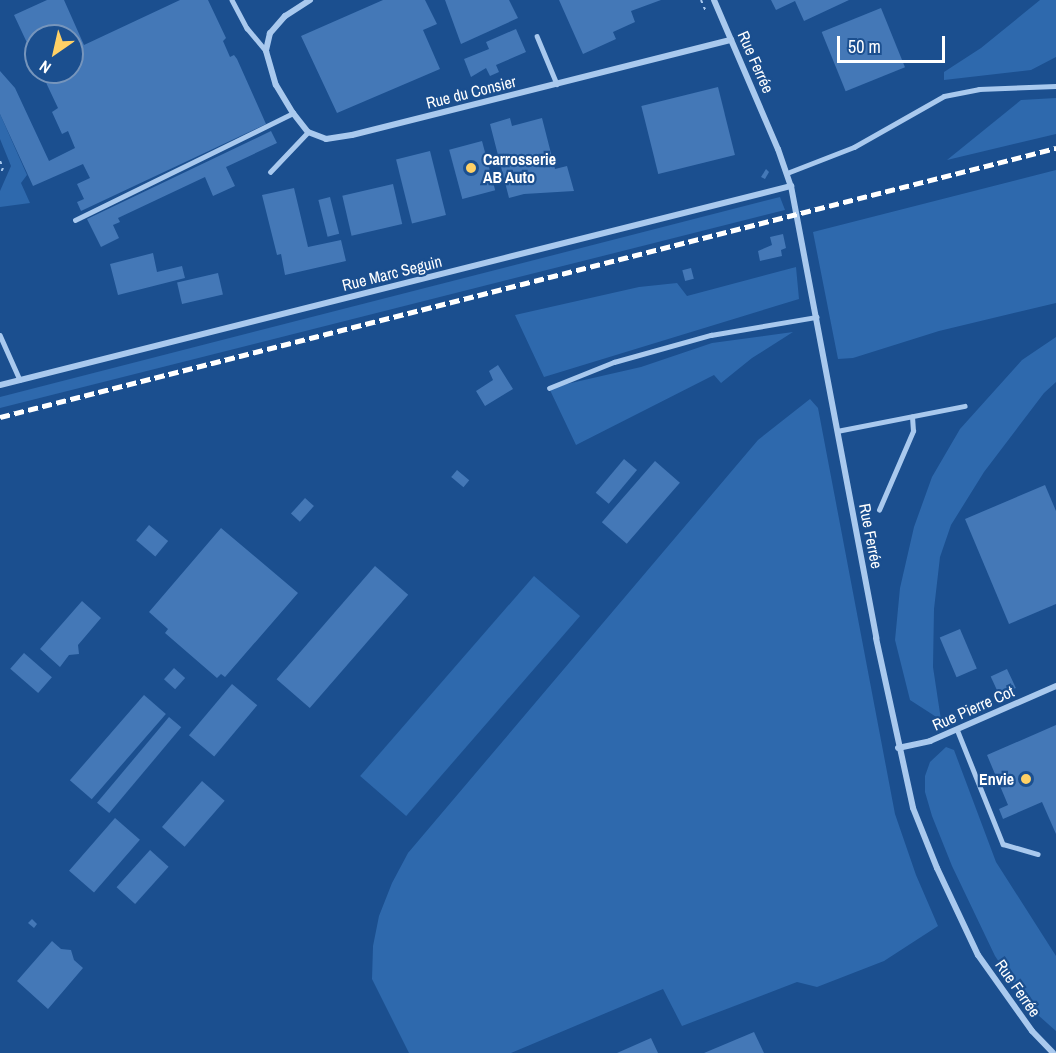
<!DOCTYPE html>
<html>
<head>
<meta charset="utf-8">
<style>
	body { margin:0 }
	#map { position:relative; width:1056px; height:1053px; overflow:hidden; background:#1b4f8f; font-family:"Archivo Narrow",sans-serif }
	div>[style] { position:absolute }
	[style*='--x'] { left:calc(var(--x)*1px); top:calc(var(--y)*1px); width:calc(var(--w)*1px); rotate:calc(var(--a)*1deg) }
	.green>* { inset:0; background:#2e69ad; transform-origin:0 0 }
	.building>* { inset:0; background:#4478b7; transform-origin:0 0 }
	.path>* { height:2px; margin-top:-1px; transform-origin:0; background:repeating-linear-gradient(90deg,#a9c9ee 0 3px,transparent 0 7.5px) }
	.service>* { height:4.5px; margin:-2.25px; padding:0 2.25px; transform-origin:2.25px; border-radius:2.25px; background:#a9c9ee }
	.minor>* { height:6px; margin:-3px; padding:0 3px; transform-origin:3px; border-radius:3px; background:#a9c9ee }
	.rail>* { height:4.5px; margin-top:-2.25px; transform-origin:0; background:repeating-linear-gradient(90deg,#fff 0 10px,transparent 0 14.5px) }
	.dots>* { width:16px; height:16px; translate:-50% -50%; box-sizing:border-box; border:3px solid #1b4f8f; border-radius:50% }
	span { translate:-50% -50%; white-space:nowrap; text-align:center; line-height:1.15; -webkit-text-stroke:4.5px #1b4f8f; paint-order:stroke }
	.street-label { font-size:16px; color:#fff }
	.poi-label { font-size:16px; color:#fff; font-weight:700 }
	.left { translate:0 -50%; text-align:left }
	.right { translate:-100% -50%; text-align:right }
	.north { position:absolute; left:24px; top:24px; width:60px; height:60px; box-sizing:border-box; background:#1b4f8f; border:2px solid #7695bc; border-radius:50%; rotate:214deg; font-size:16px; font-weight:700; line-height:24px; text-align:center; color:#fff }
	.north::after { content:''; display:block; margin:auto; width:21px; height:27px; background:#ffd166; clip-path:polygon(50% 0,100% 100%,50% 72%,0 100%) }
	.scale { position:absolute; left:837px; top:36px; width:108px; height:27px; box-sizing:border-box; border:3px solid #fff; border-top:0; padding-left:8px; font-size:18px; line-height:21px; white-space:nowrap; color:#fff; -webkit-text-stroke:4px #1b4f8f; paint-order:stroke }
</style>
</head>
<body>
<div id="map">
	<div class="green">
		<div style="clip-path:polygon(1040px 0,1056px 0,1056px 57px,1031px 70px,944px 80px,944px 72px,981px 48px)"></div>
		<div style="clip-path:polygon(1056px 98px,1056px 134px,947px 160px,1021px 100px)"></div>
		<div style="clip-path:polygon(0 114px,27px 175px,21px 183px,30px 203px,0 207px,0 191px,11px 166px,0 139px)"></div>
		<div style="clip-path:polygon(1056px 170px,1056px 303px,939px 331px,853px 358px,838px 359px,813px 232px)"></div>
		<div style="clip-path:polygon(780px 197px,785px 210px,0 408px,0 397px)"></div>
		<div style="clip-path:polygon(796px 267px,799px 299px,544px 377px,515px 315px,639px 287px,677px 283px,687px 296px)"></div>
		<div style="clip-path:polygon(793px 332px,752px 358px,721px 383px,714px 375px,576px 445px,549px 388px,641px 367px,712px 343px)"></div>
		<div style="clip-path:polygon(1056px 337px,1056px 382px,1044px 393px,984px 472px,951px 525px,940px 557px,934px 609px,933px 667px,941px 720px,910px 700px,895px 640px,900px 588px,914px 527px,932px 477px,960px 429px,1022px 360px)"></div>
		<div style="clip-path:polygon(810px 399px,818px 408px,895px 814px,916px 875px,938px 926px,884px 961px,817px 987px,797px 982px,682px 1026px,663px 989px,511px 1053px,409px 1053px,372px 979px,373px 946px,379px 916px,392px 883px,408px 853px,758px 440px)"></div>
		<div style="left:534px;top:576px;width:61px;height:265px;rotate:41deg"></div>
		<div style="clip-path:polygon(946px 747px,954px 750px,996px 862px,1056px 956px,1056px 1031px,1030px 1008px,995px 956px,952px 866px,932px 816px,925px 792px,925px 776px,930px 762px)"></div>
	</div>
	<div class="building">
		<div style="clip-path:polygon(47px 0,64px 0,84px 45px,180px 0,208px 0,226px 38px,223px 41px,230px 57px,234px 55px,237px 59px,266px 124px,81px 211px,77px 202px,84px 199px,77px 184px,90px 178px,83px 164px,33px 186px,0 114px,0 71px,15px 88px,49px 161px,75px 148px,68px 131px,62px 134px,52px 112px,58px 108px,41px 72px,72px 72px,72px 36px,36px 36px,36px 62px,14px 15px)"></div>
		<div style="clip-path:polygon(383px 0,425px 0,437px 24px,423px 30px,440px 69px,337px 113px,301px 36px)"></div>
		<div style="clip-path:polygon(445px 0,509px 0,518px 18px,461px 44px)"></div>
		<div style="clip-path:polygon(559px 0,661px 0,631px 11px,635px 22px,613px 32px,616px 39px,583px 54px)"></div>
		<div style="clip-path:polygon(771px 0,849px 0,804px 21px,795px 1px,776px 10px)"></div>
		<div style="left:881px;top:8px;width:64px;height:64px;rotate:68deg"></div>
		<div style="clip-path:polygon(516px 29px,526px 52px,496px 65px,499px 72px,490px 76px,486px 68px,471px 77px,464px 59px,489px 49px,486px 42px)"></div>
		<div style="left:718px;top:87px;width:70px;height:79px;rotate:76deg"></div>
		<div style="clip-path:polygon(510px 118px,512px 126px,542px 118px,555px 169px,567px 166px,574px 191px,524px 194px,509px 198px,490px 124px)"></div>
		<div style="clip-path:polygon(271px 131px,277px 143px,226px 167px,235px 186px,213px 196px,205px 177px,118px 218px,120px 222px,113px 225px,119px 238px,101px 247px,87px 219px)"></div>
		<div style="left:482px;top:141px;width:51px;height:34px;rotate:75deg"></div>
		<div style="left:430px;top:151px;width:66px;height:35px;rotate:76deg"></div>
		<div style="clip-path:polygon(766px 169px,769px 172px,765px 179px,761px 177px)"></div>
		<div style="left:393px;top:184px;width:41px;height:52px;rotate:77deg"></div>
		<div style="clip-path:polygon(294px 188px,308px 247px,341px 240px,346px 261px,285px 275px,281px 254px,277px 255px,262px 195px)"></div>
		<div style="left:330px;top:197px;width:38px;height:12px;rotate:76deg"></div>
		<div style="clip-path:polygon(783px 234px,786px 248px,781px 250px,782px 256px,760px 261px,758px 251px,772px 245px,770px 237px)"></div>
		<div style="clip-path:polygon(153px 253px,157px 272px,182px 266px,185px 278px,118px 295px,110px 264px)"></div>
		<div style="left:691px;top:268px;width:11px;height:9px;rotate:75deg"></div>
		<div style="left:218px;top:273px;width:22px;height:42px;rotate:77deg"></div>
		<div style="clip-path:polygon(498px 365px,513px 389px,485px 406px,476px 391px,493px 380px,489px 371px)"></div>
		<div style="left:624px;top:459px;width:17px;height:44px;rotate:40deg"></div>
		<div style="left:655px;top:461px;width:33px;height:81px;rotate:41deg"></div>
		<div style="left:457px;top:470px;width:16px;height:9px;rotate:40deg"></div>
		<div style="clip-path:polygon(1045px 485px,1056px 511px,1056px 604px,1009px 624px,965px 519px)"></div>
		<div style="left:305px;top:498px;width:12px;height:21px;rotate:42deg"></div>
		<div style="left:149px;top:525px;width:25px;height:20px;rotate:40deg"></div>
		<div style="clip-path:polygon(221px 528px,298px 593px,225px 677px,221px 674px,217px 678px,165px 633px,168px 629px,149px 612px)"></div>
		<div style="left:375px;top:566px;width:44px;height:150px;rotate:41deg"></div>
		<div style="clip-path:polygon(82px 601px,101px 618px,78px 645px,79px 654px,69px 655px,60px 667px,40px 649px)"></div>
		<div style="left:960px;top:629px;width:43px;height:22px;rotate:67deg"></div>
		<div style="left:24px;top:653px;width:37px;height:21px;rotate:41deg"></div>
		<div style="left:174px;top:668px;width:15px;height:15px;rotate:42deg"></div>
		<div style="left:1007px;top:669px;width:21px;height:18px;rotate:65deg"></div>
		<div style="left:232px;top:684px;width:33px;height:67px;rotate:40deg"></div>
		<div style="left:144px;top:695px;width:29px;height:113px;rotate:41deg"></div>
		<div style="left:169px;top:717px;width:16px;height:112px;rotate:40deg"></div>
		<div style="clip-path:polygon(1056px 725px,1056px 834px,1042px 802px,1003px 819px,999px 809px,1008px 805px,987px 755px)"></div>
		<div style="left:202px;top:781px;width:30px;height:61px;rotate:41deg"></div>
		<div style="left:115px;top:818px;width:33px;height:70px;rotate:41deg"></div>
		<div style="left:150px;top:850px;width:25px;height:50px;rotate:42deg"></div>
		<div style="clip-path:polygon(32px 919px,37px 924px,34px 928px,28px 923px)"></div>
		<div style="clip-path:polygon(52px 941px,61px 949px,71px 950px,74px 960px,83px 968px,48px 1009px,17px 981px)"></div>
		<div style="clip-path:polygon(754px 1032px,764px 1053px,704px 1053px)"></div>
		<div style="clip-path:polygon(651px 1038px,658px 1053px,617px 1053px)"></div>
	</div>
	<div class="path">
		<div style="--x:701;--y:0;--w:13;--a:67"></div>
		<div style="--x:0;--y:161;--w:8;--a:67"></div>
		<div style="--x:3;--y:168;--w:7;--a:117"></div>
	</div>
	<div class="service">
		<div style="--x:232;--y:0;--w:32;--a:62"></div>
		<div style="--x:247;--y:28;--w:30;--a:50"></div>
		<div style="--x:537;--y:36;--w:52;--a:67.4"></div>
		<div style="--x:270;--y:172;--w:55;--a:-46.5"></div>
		<div style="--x:787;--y:173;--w:72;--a:-21.2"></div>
		<div style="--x:854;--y:147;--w:103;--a:-29.5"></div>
		<div style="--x:944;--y:96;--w:36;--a:-11"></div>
		<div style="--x:979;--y:89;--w:77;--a:-2.2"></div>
		<div style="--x:75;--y:220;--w:243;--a:-26.1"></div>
		<div style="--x:0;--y:335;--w:49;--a:66"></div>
		<div style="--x:549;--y:388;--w:70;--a:-21.8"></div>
		<div style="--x:614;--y:362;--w:101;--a:-15.6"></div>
		<div style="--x:711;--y:335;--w:107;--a:-9.7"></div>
		<div style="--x:837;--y:431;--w:130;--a:-11.1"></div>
		<div style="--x:879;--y:510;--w:86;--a:-66.7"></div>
		<div style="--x:913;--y:431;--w:14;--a:-94"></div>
		<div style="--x:957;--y:729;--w:124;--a:68.2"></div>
		<div style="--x:1003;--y:844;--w:36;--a:16"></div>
	</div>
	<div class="minor">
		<div style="--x:310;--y:0;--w:30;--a:147"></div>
		<div style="--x:285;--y:16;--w:23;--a:131"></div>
		<div style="--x:270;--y:33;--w:18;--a:103"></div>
		<div style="--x:266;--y:51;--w:35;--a:74"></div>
		<div style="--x:276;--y:85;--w:33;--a:59"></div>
		<div style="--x:293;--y:113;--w:24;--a:52"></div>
		<div style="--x:308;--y:132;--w:19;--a:21"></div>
		<div style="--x:326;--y:139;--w:26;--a:-9"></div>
		<div style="--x:352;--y:135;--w:391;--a:-14.1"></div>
		<div style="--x:714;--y:0;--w:162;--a:66.8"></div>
		<div style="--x:778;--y:149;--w:39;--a:71"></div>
		<div style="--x:791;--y:186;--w:460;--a:79.3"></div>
		<div style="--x:876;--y:638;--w:174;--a:77.7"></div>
		<div style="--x:913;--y:808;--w:65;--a:68.2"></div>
		<div style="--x:937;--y:868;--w:96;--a:64.8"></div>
		<div style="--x:978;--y:955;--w:93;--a:54.6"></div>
		<div style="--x:1032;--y:1031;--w:30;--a:46"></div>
		<div style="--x:0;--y:385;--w:816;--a:-14.12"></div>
		<div style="--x:898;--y:748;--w:33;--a:-12"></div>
		<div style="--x:930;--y:741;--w:137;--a:-23.6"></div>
	</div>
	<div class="rail">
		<div style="--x:0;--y:417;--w:1090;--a:-14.29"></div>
	</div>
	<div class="dots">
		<div style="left:471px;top:168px;background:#ffd166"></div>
		<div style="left:1026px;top:779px;background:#ffd166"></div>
	</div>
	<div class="street-label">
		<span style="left:756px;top:62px;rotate:66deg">Rue Ferrée</span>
		<span style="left:471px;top:92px;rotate:-14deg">Rue du Consier</span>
		<span style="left:392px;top:273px;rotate:-14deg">Rue Marc Seguin</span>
		<span style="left:871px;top:536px;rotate:79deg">Rue Ferrée</span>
		<span style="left:973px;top:708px;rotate:-24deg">Rue Pierre Cot</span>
		<span style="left:1018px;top:988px;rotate:55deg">Rue Ferrée</span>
	</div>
	<div class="poi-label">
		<span class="left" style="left:483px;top:168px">Carrosserie<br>AB Auto</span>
		<span class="right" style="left:1014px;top:779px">Envie</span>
	</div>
	<div class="north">N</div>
	<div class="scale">50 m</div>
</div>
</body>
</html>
